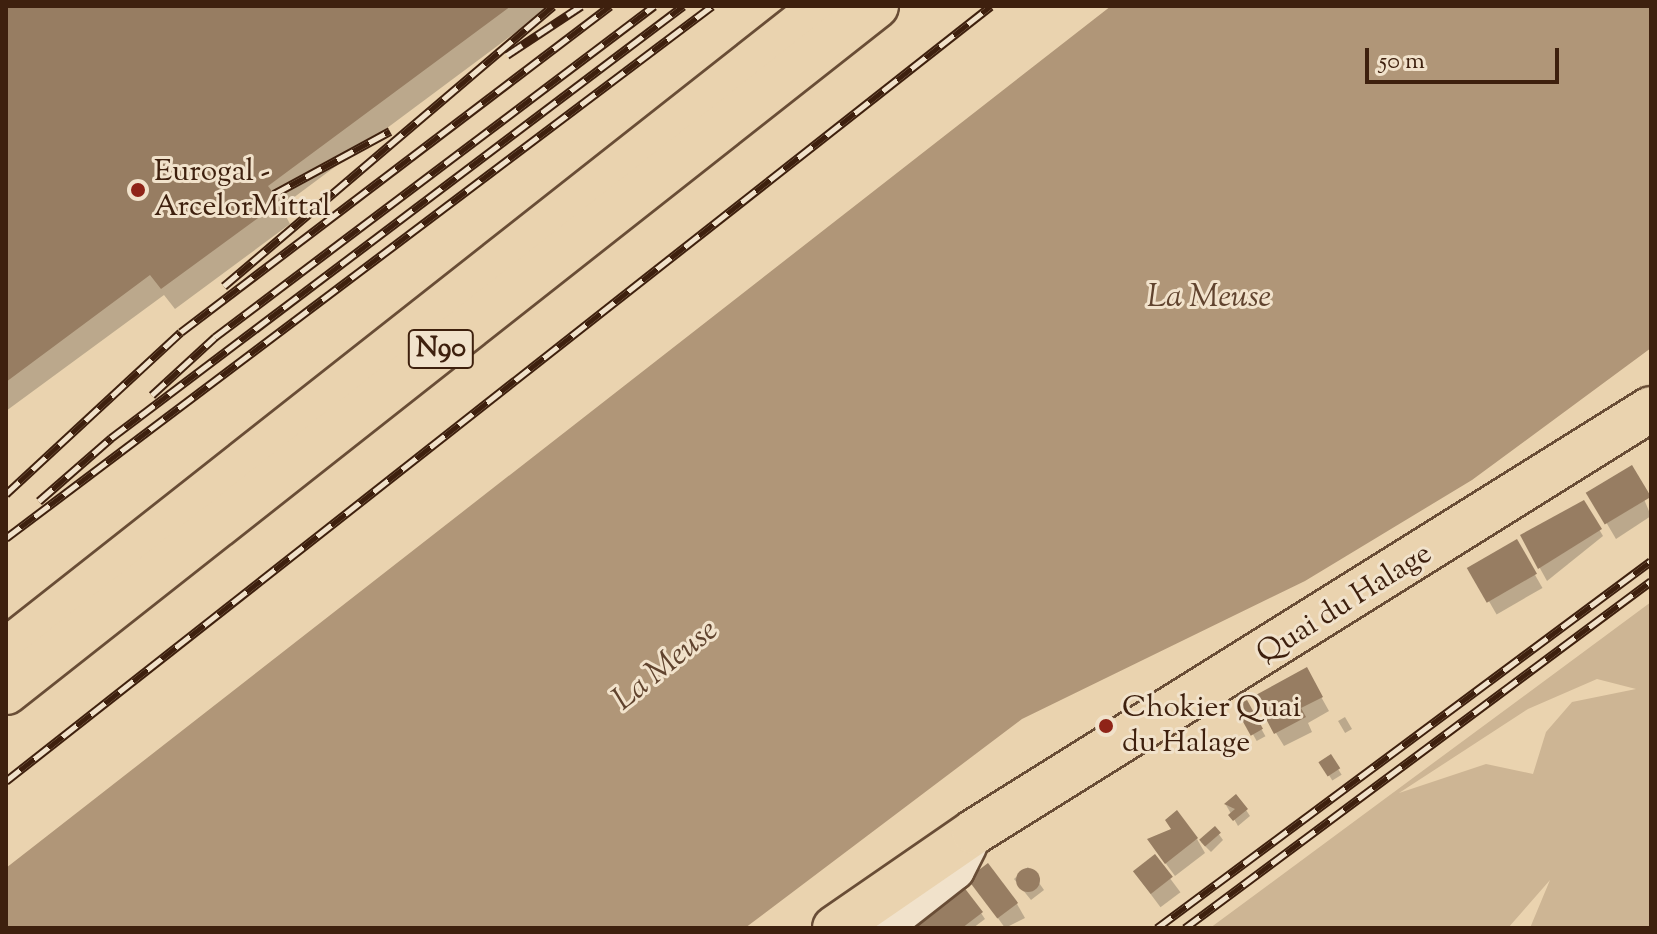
<!DOCTYPE html>
<html>
<head>
<meta charset="utf-8">
<style>
	body { margin:0 }
	#map { position:relative; width:1657px; height:934px; overflow:hidden; background:#ead3af; font-family:"Sorts Mill Goudy",serif }
	div>[style] { position:absolute }
	[style*='--x'] { left:calc(var(--x)*1px); top:calc(var(--y)*1px); width:calc(var(--w)*1px); rotate:calc(var(--a)*1deg) }
	.green>* { inset:0; background:#cdb594 }
	.water>* { inset:0; background:#b09678 }
	.shadow>* { inset:0; background:#0003; transform-origin:0 0 }
	.building>* { inset:0; background:#977d62; transform-origin:0 0 }
	.round { border-radius:50% }
	.roads { filter:drop-shadow(2px 0 #694d36) drop-shadow(-2px 0 #694d36) drop-shadow(0 2px #694d36) drop-shadow(0 -2px #694d36) }
	.minor>* { height:38px; margin:-19px; padding:0 19px; transform-origin:19px; border-radius:19px; background:#f1e2cb }
	.major>* { height:44px; margin:-22px; padding:0 22px; transform-origin:22px; border-radius:22px; background:#ead3af }
	.highway>* { height:44px; margin:-22px; padding:0 22px; transform-origin:22px; border-radius:22px; background:#ead3af }
	.rail>* { height:9px; margin-top:-4.5px; transform-origin:0; background:repeating-linear-gradient(90deg,#f1e2cb 0 18px,#3e200e 0 36px); box-sizing:border-box; border-block:2px solid #3e200e }
	.dots>* { width:22px; height:22px; translate:-50% -50%; box-sizing:border-box; border:4px solid #f1e2cb; border-radius:50% }
	span { translate:-50% -50%; white-space:nowrap; text-align:center; line-height:1.15; -webkit-text-stroke:6px #f1e2cb; paint-order:stroke }
	.shield-label span { padding:2px 6px; background:#f1e2cb; border:2px solid; border-radius:6px; -webkit-text-stroke-width:0 }
	.shield-label { font-size:28px; color:#3e200e; font-weight:700 }
	.poi-label { font-size:30px; color:#3e200e }
	.left { translate:0 -50%; text-align:left }
	.street-label { font-size:30px; color:#3e200e }
	.water-label { font-size:32px; color:#60432e; font-style:italic }
	.frame { position:absolute; inset:0; border:8px solid #3e200e; pointer-events:none }
	.scale { position:absolute; left:1365px; top:48px; width:194px; height:36px; box-sizing:border-box; border:4px solid #3e200e; border-top:0; padding-left:10px; font-size:24px; line-height:28px; white-space:nowrap; color:#3e200e; -webkit-text-stroke:6px #f1e2cb; paint-order:stroke }
</style>
</head>
<body>
<div id="map">
	<div class="green">
		<div style="clip-path:polygon(evenodd,1651px 602px,1651px 928px,1530px 928px,1550px 880px,1508px 928px,1210px 928px,1651px 602px,1597px 679px,1636px 689px,1572px 702px,1546px 732px,1533px 774px,1486px 764px,1399px 793px,1528px 709px,1597px 679px)"></div>
	</div>
	<div class="water">
		<div style="clip-path:polygon(1111px 6px,1651px 6px,1651px 348px,1472px 480px,1305px 581px,1022px 719px,745px 928px,6px 928px,6px 868px)"></div>
	</div>
	<div class="shadow">
		<div style="clip-path:polygon(6px 6px,551px 6px,281px 207px,290px 224px,175px 309px,164px 295px,6px 411px)"></div>
		<div style="clip-path:polygon(1631px 468px,1651px 516px,1616px 539px,1590px 495px)"></div>
		<div style="clip-path:polygon(1583px 502px,1603px 536px,1547px 581px,1522px 536px)"></div>
		<div style="left:1516px;top:542px;width:53px;height:53px;rotate:60deg"></div>
		<div style="clip-path:polygon(1306px 670px,1329px 711px,1308px 723px,1312px 732px,1284px 746px,1276px 733px)"></div>
		<div style="left:1247px;top:703px;width:38px;height:10px;rotate:61deg"></div>
		<div style="left:1345px;top:717px;width:14px;height:8px;rotate:60deg"></div>
		<div style="left:1330px;top:756px;width:22px;height:11px;rotate:58deg"></div>
		<div style="clip-path:polygon(1226px 805px,1246px 810px,1250px 816px,1238px 826px)"></div>
		<div style="clip-path:polygon(1215px 829px,1223px 840px,1211px 852px,1201px 842px)"></div>
		<div style="clip-path:polygon(1197px 839px,1205px 853px,1175px 876px,1158px 853px)"></div>
		<div style="left:1154px;top:857px;width:44px;height:25px;rotate:53deg"></div>
		<div style="clip-path:polygon(1028px 867px,1044px 890px,1031px 900px,1014px 879px)"></div>
		<div style="clip-path:polygon(970px 879px,1017px 904px,1025px 918px,1005px 928px)"></div>
		<div style="clip-path:polygon(981px 913px,985px 919px,973px 928px,911px 928px)"></div>
	</div>
	<div class="building">
		<div style="clip-path:polygon(6px 6px,511px 6px,268px 186px,280px 202px,161px 289px,150px 275px,6px 382px)"></div>
		<div style="left:1632px;top:465px;width:37px;height:54px;rotate:59deg"></div>
		<div style="clip-path:polygon(1584px 500px,1602px 529px,1538px 569px,1520px 535px)"></div>
		<div style="left:1517px;top:539px;width:40px;height:58px;rotate:60deg"></div>
		<div style="clip-path:polygon(1307px 667px,1323px 697px,1301px 708px,1306px 717px,1274px 734px,1254px 696px)"></div>
		<div style="left:1247px;top:700px;width:33px;height:14px;rotate:61deg"></div>
		<div style="left:1331px;top:754px;width:17px;height:15px;rotate:57deg"></div>
		<div style="clip-path:polygon(1236px 794px,1248px 809px,1233px 821px,1228px 815px,1235px 809px,1224px 804px)"></div>
		<div style="clip-path:polygon(1177px 810px,1198px 838px,1165px 864px,1147px 839px,1171px 829px,1165px 820px)"></div>
		<div style="left:1215px;top:826px;width:9px;height:21px;rotate:49deg"></div>
		<div style="left:1155px;top:854px;width:29px;height:28px;rotate:52deg"></div>
		<div style="left:988px;top:863px;width:50px;height:26px;rotate:53deg"></div>
		<div class="round" style="left:1016px;top:868px;width:24px;height:24px"></div>
		<div style="clip-path:polygon(963px 886px,983px 912px,962px 928px,908px 928px)"></div>
	</div>
	<div class="roads">
		<div class="minor">
			<div style="--x:881;--y:928;--w:94;--a:-38.1"></div>
			<div style="--x:955;--y:870;--w:27;--a:-63"></div>
		</div>
		<div class="major">
			<div style="--x:835;--y:928;--w:169;--a:-34.6"></div>
			<div style="--x:974;--y:832;--w:798;--a:-32"></div>
		</div>
		<div class="highway">
			<div style="--x:6;--y:651;--w:1042;--a:-38.26"></div>
			<div style="--x:6;--y:692;--w:1108;--a:-38.26"></div>
		</div>
	</div>
	<div class="rail">
		<div style="--x:507;--y:55;--w:89;--a:-33.5"></div>
		<div style="--x:274;--y:194;--w:132;--a:-28.5"></div>
		<div style="--x:224;--y:286;--w:432;--a:-40.4"></div>
		<div style="--x:152;--y:395;--w:86;--a:-42.6"></div>
		<div style="--x:215;--y:337;--w:550;--a:-37.02"></div>
		<div style="--x:6;--y:494;--w:238;--a:-42.8"></div>
		<div style="--x:181;--y:332;--w:539;--a:-37.23"></div>
		<div style="--x:39;--y:501;--w:96;--a:-41.2"></div>
		<div style="--x:111;--y:438;--w:717;--a:-37.06"></div>
		<div style="--x:6;--y:538;--w:884;--a:-37"></div>
		<div style="--x:6;--y:781;--w:1253;--a:-38.2"></div>
		<div style="--x:1157;--y:928;--w:615;--a:-36.61"></div>
		<div style="--x:1185;--y:928;--w:581;--a:-36.67"></div>
	</div>
	<div class="dots">
		<div style="left:138px;top:190px;background:#8f2418"></div>
		<div style="left:1106px;top:726px;background:#8f2418"></div>
	</div>
	<div class="shield-label">
		<span style="left:441px;top:349px">N90</span>
	</div>
	<div class="poi-label">
		<span class="left" style="left:154px;top:190px">Eurogal -<br>ArcelorMittal</span>
		<span class="left" style="left:1122px;top:726px">Chokier Quai<br>du Halage</span>
	</div>
	<div class="street-label">
		<span style="left:1345px;top:605px;rotate:-32deg">Quai du Halage</span>
	</div>
	<div class="water-label">
		<span style="left:1209px;top:298px">La Meuse</span>
		<span style="left:666px;top:666px;rotate:-39deg">La Meuse</span>
	</div>
	<div class="frame"></div>
	<div class="scale">50 m</div>
</div>
</body>
</html>
